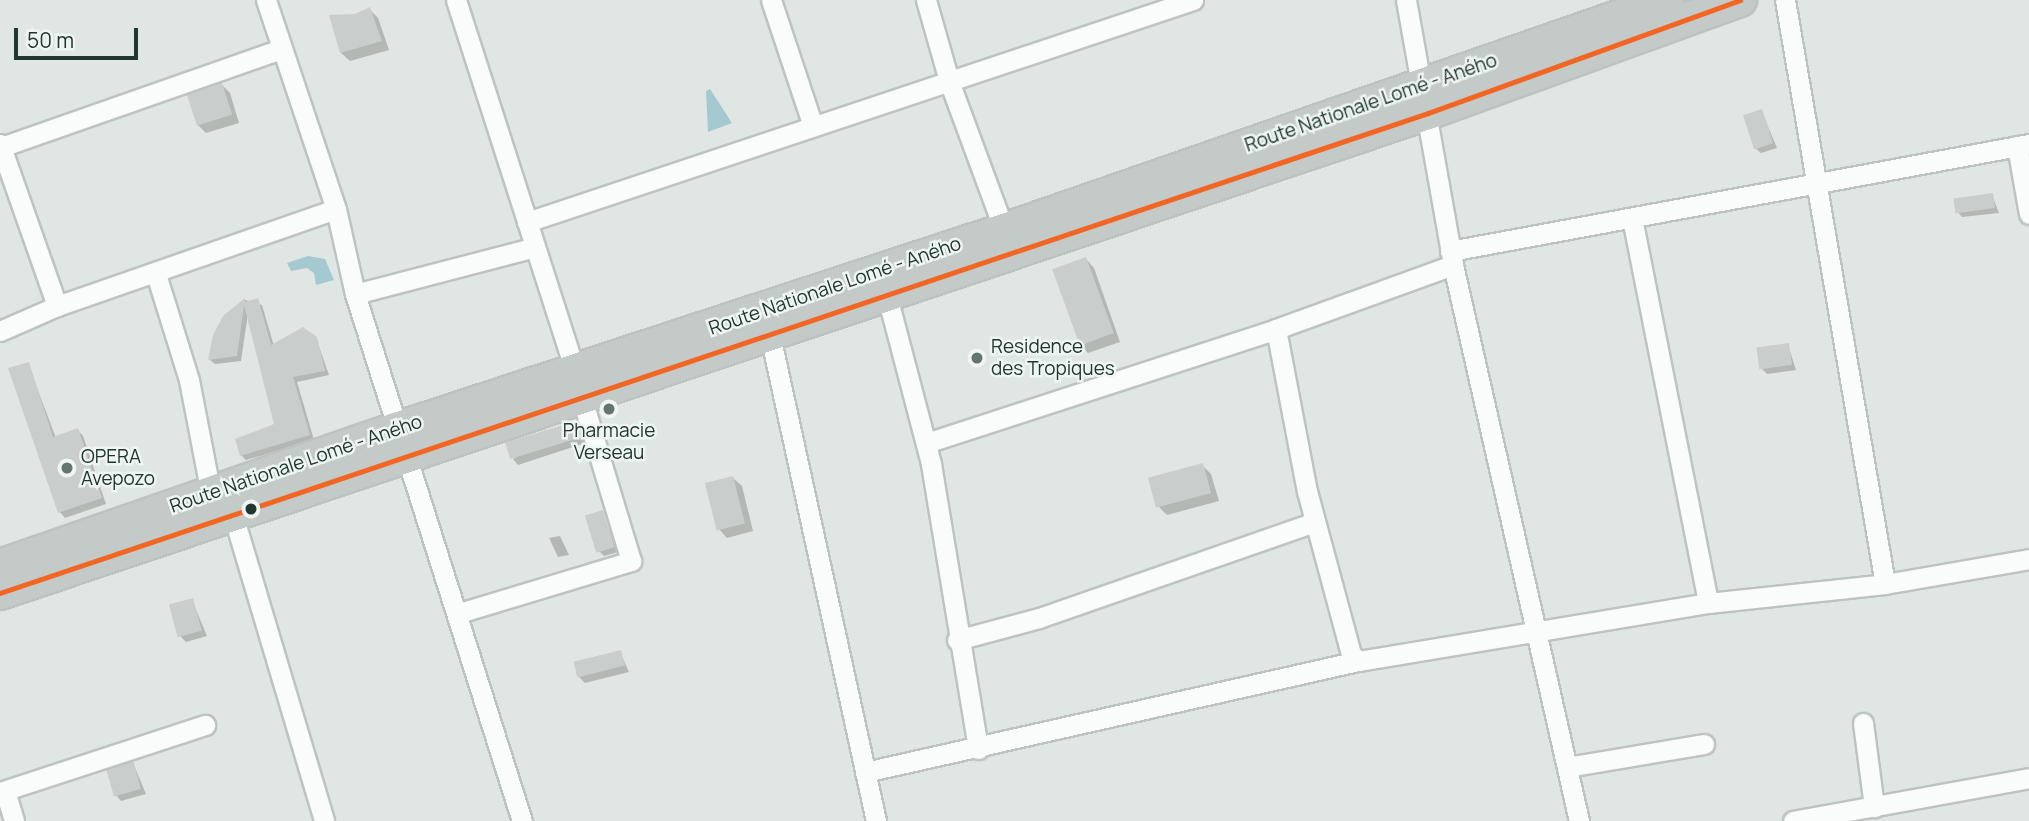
<!DOCTYPE html>
<html>
<head>
<meta charset="utf-8">
<style>
	body { margin:0 }
	#map { position:relative; width:2029px; height:821px; overflow:hidden; background:#e0e6e3; font-family:Manrope,sans-serif }
	div>[style] { position:absolute }
	[style*='--x'] { left:calc(var(--x)*1px); top:calc(var(--y)*1px); width:calc(var(--w)*1px); rotate:calc(var(--a)*1deg) }
	.water>* { inset:0; background:#a4c9d0 }
	.shadow>* { inset:0; background:#0003 }
	.building>* { inset:0; background:#c9cecc; transform-origin:0 0 }
	.roads { filter:drop-shadow(2px 0 #bdc3c0) drop-shadow(-2px 0 #bdc3c0) drop-shadow(0 2px #bdc3c0) drop-shadow(0 -2px #bdc3c0) }
	.minor>* { height:19px; margin:-9.5px; padding:0 9.5px; transform-origin:9.5px; border-radius:9.5px; background:#fafbfb }
	.trunk>* { height:32px; margin:-16px; padding:0 16px; transform-origin:16px; border-radius:16px; background:#c3cac8 }
	.bus-1>* { height:5px; margin:-2.5px; padding:0 2.5px; transform-origin:2.5px; border-radius:2.5px; background:#f26522 }
	.dots>* { width:19px; height:19px; translate:-50% -50%; box-sizing:border-box; border:4px solid #eef5f2; border-radius:50% }
	span { translate:-50% -50%; white-space:nowrap; text-align:center; line-height:1.15; -webkit-text-stroke:5px #eef5f2; paint-order:stroke }
	.street-label { font-size:19px; color:#223631 }
	.poi-label { font-size:19px; color:#223631 }
	.left { translate:0 -50%; text-align:left }
	.scale { position:absolute; left:14px; top:28px; width:124px; height:32px; box-sizing:border-box; border:4px solid #223631; border-top:0; padding-left:9px; font-size:21px; line-height:24px; white-space:nowrap; color:#223631; -webkit-text-stroke:5px #eef5f2; paint-order:stroke }
</style>
</head>
<body>
<div id="map">
	<div class="water">
		<div style="clip-path:polygon(710px 89px,732px 123px,708px 132px,706px 91px)"></div>
		<div style="clip-path:polygon(308px 256px,325px 259px,334px 280px,316px 285px,314px 273px,307px 268px,291px 271px,287px 263px)"></div>
	</div>
	<div class="shadow">
		<div style="clip-path:polygon(370px 10px,378px 18px,389px 50px,350px 61px,341px 53px,356px 15px)"></div>
		<div style="clip-path:polygon(222px 85px,230px 93px,239px 123px,206px 133px,197px 124px)"></div>
		<div style="clip-path:polygon(1761px 110px,1777px 148px,1761px 153px,1755px 148px)"></div>
		<div style="clip-path:polygon(1992px 195px,1999px 213px,1962px 217px,1957px 211px)"></div>
		<div style="clip-path:polygon(1086px 259px,1094px 268px,1120px 342px,1088px 353px,1080px 344px)"></div>
		<div style="clip-path:polygon(245px 300px,262px 305px,274px 346px,316px 338px,329px 375px,297px 382px,314px 440px,246px 460px,241px 455px,276px 425px,248px 313px,241px 361px,215px 364px,210px 360px,214px 336px)"></div>
		<div style="clip-path:polygon(1788px 345px,1796px 370px,1767px 374px,1761px 368px)"></div>
		<div style="clip-path:polygon(28px 364px,56px 438px,78px 430px,83px 436px,106px 504px,65px 518px,60px 512px)"></div>
		<div style="clip-path:polygon(576px 423px,585px 443px,518px 465px,513px 459px)"></div>
		<div style="clip-path:polygon(1202px 465px,1211px 474px,1219px 501px,1167px 515px,1158px 506px)"></div>
		<div style="clip-path:polygon(733px 478px,742px 486px,753px 531px,727px 538px,719px 529px)"></div>
		<div style="clip-path:polygon(602px 512px,618px 552px,604px 556px,599px 551px)"></div>
		<div style="clip-path:polygon(560px 536px,569px 555px,558px 557px,549px 538px)"></div>
		<div style="clip-path:polygon(192px 600px,207px 636px,186px 642px,181px 637px)"></div>
		<div style="clip-path:polygon(620px 652px,629px 672px,585px 683px,579px 677px)"></div>
		<div style="clip-path:polygon(133px 763px,146px 794px,121px 801px,116px 795px)"></div>
	</div>
	<div class="building">
		<div style="clip-path:polygon(370px 7px,382px 41px,340px 53px,329px 15px,355px 14px)"></div>
		<div style="left:222px;top:83px;width:33px;height:37px;rotate:72deg"></div>
		<div style="left:1762px;top:109px;width:36px;height:20px;rotate:72deg"></div>
		<div style="left:1993px;top:193px;width:15px;height:40px;rotate:82deg"></div>
		<div style="left:1086px;top:257px;width:81px;height:36px;rotate:70deg"></div>
		<div style="clip-path:polygon(245px 298px,245px 302px,258px 298px,271px 345px,303px 327px,317px 337px,325px 371px,293px 377px,310px 435px,240px 456px,235px 439px,274px 424px,244px 305px,237px 356px,208px 360px,213px 335px,223px 316px)"></div>
		<div style="left:1789px;top:343px;width:22px;height:33px;rotate:82deg"></div>
		<div style="clip-path:polygon(29px 362px,53px 437px,78px 428px,102px 498px,58px 513px,8px 368px)"></div>
		<div style="left:576px;top:421px;width:17px;height:74px;rotate:73deg"></div>
		<div style="left:1203px;top:463px;width:31px;height:57px;rotate:75deg"></div>
		<div style="left:733px;top:476px;width:49px;height:29px;rotate:76deg"></div>
		<div style="left:603px;top:510px;width:39px;height:19px;rotate:73deg"></div>
		<div style="left:193px;top:598px;width:34px;height:25px;rotate:75deg"></div>
		<div style="left:621px;top:650px;width:16px;height:49px;rotate:76deg"></div>
		<div style="left:133px;top:761px;width:29px;height:28px;rotate:74deg"></div>
	</div>
	<div class="roads">
		<div class="minor">
			<div style="--x:266;--y:0;--w:220;--a:71.5"></div>
			<div style="--x:336;--y:209;--w:87;--a:77.4"></div>
			<div style="--x:355;--y:294;--w:553;--a:72.42"></div>
			<div style="--x:456;--y:0;--w:392;--a:72.2"></div>
			<div style="--x:771;--y:0;--w:133;--a:71.6"></div>
			<div style="--x:926;--y:0;--w:84;--a:74.1"></div>
			<div style="--x:949;--y:81;--w:159;--a:69.7"></div>
			<div style="--x:1406;--y:0;--w:269;--a:79.9"></div>
			<div style="--x:1453;--y:265;--w:570;--a:77.23"></div>
			<div style="--x:1785;--y:0;--w:592;--a:80.28"></div>
			<div style="--x:0;--y:144;--w:172;--a:70.6"></div>
			<div style="--x:2017;--y:146;--w:69;--a:80"></div>
			<div style="--x:1;--y:147;--w:297;--a:-19.3"></div>
			<div style="--x:1632;--y:218;--w:392;--a:78.8"></div>
			<div style="--x:527;--y:222;--w:702;--a:-18.43"></div>
			<div style="--x:1450;--y:251;--w:589;--a:-10.47"></div>
			<div style="--x:156;--y:274;--w:111;--a:72.7"></div>
			<div style="--x:189;--y:380;--w:116;--a:79.1"></div>
			<div style="--x:886;--y:292;--w:178;--a:75.3"></div>
			<div style="--x:931;--y:464;--w:289;--a:80.6"></div>
			<div style="--x:355;--y:294;--w:186;--a:-14.6"></div>
			<div style="--x:768;--y:326;--w:507;--a:77.69"></div>
			<div style="--x:1276;--y:329;--w:165;--a:79.2"></div>
			<div style="--x:1307;--y:491;--w:169;--a:74.9"></div>
			<div style="--x:1351;--y:654;--w:10;--a:45"></div>
			<div style="--x:0;--y:331;--w:62;--a:-23.7"></div>
			<div style="--x:57;--y:306;--w:295;--a:-19.2"></div>
			<div style="--x:926;--y:443;--w:368;--a:-18"></div>
			<div style="--x:1276;--y:329;--w:188;--a:-19.9"></div>
			<div style="--x:233;--y:515;--w:319;--a:73.4"></div>
			<div style="--x:459;--y:613;--w:180;--a:-16.8"></div>
			<div style="--x:631;--y:561;--w:173;--a:-106.8"></div>
			<div style="--x:957;--y:640;--w:85;--a:-15"></div>
			<div style="--x:1039;--y:618;--w:292;--a:-19.2"></div>
			<div style="--x:1863;--y:723;--w:85;--a:82.5"></div>
			<div style="--x:1567;--y:767;--w:139;--a:-9.5"></div>
			<div style="--x:865;--y:772;--w:505;--a:-12.69"></div>
			<div style="--x:1358;--y:661;--w:355;--a:-9.4"></div>
			<div style="--x:1708;--y:603;--w:178;--a:-6.1"></div>
			<div style="--x:1885;--y:584;--w:146;--a:-9.8"></div>
			<div style="--x:5;--y:791;--w:31;--a:73"></div>
			<div style="--x:0;--y:792;--w:216;--a:-18.1"></div>
			<div style="--x:1793;--y:821;--w:240;--a:-10.3"></div>
		</div>
		<div class="trunk">
			<div style="--x:0;--y:566;--w:419;--a:-19.1"></div>
			<div style="--x:396;--y:429;--w:640;--a:-18.12"></div>
			<div style="--x:1004;--y:230;--w:702;--a:-19.13"></div>
			<div style="--x:0;--y:593;--w:1507;--a:-18.58"></div>
			<div style="--x:1428;--y:113;--w:332;--a:-19.9"></div>
		</div>
	</div>
	<div class="bus-1">
		<div style="--x:0;--y:593;--w:1507;--a:-18.58"></div>
		<div style="--x:1428;--y:113;--w:332;--a:-19.9"></div>
	</div>
	<div class="dots">
		<div style="left:977px;top:358px;background:#64746f"></div>
		<div style="left:609px;top:409px;background:#64746f"></div>
		<div style="left:67px;top:468px;background:#64746f"></div>
		<div style="left:251px;top:509px;background:#223631"></div>
	</div>
	<div class="street-label">
		<span style="left:1371px;top:103px;rotate:-19deg">Route Nationale Lomé - Aného</span>
		<span style="left:835px;top:286px;rotate:-19deg">Route Nationale Lomé - Aného</span>
		<span style="left:296px;top:464px;rotate:-19deg">Route Nationale Lomé - Aného</span>
	</div>
	<div class="poi-label">
		<span class="left" style="left:991px;top:358px">Residence<br>des Tropiques</span>
		<span style="left:609px;top:442px">Pharmacie<br>Verseau</span>
		<span class="left" style="left:81px;top:468px">OPERA<br>Avepozo</span>
	</div>
	<div class="scale">50 m</div>
</div>
</body>
</html>
